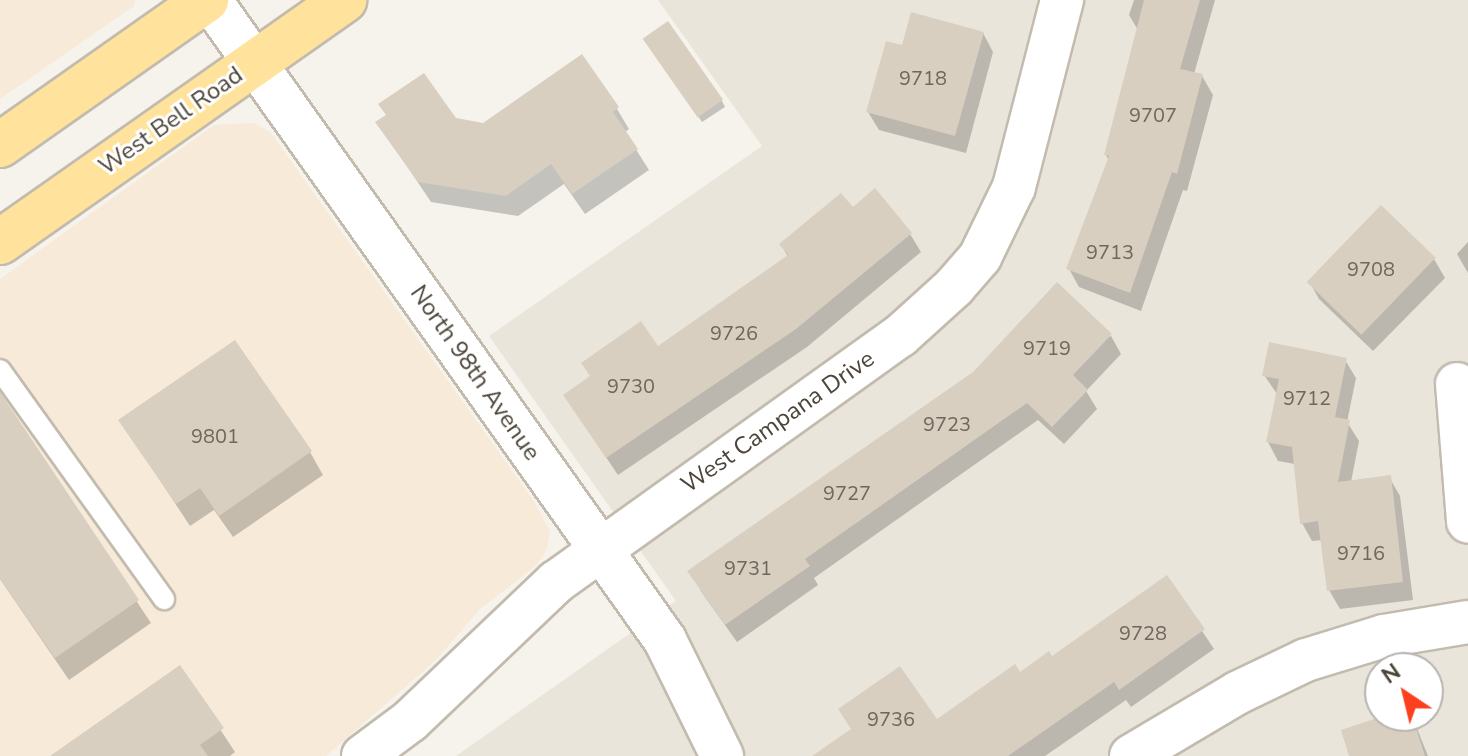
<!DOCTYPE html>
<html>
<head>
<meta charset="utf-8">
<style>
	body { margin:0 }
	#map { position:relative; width:1468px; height:756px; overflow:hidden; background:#f6f3ec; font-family:"Nunito Sans",sans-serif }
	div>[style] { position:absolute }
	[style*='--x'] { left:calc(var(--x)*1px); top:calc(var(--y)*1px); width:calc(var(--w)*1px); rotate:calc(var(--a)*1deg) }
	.residential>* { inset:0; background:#eae5da }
	.commercial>* { inset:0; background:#f7ead8 }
	.shadow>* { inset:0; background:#0003 }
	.building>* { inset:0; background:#d8cfc1; transform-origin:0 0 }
	.roads { filter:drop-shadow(2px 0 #c2bbae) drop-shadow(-2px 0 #c2bbae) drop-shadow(0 2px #c2bbae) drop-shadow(0 -2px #c2bbae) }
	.lane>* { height:20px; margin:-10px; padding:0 10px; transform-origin:10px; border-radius:10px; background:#fff }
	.street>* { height:42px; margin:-21px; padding:0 21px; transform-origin:21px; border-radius:21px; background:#fff }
	.primary>* { height:44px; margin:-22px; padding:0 22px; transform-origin:22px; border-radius:22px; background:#ffe39c }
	span { translate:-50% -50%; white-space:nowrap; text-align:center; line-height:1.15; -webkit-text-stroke:6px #fff; paint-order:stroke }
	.number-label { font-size:20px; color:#6e675b }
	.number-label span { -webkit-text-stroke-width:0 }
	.street-label { font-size:24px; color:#4b4439 }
	.north { position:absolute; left:1364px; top:652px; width:80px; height:80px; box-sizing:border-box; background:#fff; border:2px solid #b7b4b0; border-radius:50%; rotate:325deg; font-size:22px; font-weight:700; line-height:32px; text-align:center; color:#4b4439 }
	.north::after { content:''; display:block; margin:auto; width:28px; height:36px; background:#fc3f1d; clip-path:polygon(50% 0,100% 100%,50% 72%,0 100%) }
</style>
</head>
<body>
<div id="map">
	<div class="residential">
		<div style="clip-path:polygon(evenodd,658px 0,1468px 0,1468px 756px,456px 756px,676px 601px,489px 336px,762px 146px,658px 0,1380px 668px,1428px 668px,1428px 716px,1380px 716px,1380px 668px)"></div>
	</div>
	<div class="commercial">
		<div style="clip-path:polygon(0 0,135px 0,134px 6px,0 99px)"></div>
		<div style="clip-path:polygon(254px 123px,270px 132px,535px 503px,550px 532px,547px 549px,537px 565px,480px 609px,437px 659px,326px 756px,0 756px,0 279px,214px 125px)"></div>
	</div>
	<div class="shadow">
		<div style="clip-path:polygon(1134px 0,1215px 0,1194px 74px,1202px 76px,1213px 95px,1187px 191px,1183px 190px,1141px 311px,1079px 287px,1069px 269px,1109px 161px,1106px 155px,1138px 30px,1129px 15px)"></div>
		<div style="clip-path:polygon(983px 33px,993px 52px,966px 153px,879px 130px,868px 112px,903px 47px)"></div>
		<div style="clip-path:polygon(649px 46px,722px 101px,725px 107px,702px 122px)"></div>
		<div style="clip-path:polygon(581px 57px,617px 109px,629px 129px,625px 132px,649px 170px,585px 214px,564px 184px,518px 216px,431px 202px,378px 123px,455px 120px,483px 125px)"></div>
		<div style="clip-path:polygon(910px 234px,921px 252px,807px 347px,618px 475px,565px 396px,658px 348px,788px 257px,781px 244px)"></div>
		<div style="clip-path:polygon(1468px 242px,1468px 273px,1457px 254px)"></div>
		<div style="clip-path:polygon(1434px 259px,1445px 278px,1373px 351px,1319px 299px,1309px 281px)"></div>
		<div style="clip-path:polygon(1111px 336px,1121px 354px,1086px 391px,1097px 409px,1064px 444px,1038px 420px,814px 578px,818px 585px,737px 642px,700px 590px,974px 374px)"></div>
		<div style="clip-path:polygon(1345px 360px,1356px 378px,1347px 422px,1359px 441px,1351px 482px,1389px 477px,1400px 496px,1413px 600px,1340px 609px,1329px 590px,1323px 540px,1312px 541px,1302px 523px,1295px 464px,1278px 461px,1268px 442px,1277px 394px,1264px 375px)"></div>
		<div style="clip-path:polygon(0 395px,151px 623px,69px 680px,0 579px)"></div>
		<div style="clip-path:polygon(121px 421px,310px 452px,323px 475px,233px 537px,214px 510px,190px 526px)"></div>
		<div style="clip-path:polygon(1167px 578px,1214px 649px,1131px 707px,1126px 700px,1045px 756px,828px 756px,936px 722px,1052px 659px)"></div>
		<div style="clip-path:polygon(180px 668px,235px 752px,230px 756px,53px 756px)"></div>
		<div style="clip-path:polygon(1389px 716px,1412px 716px,1428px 756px,1352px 756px)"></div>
	</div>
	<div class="building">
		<div style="clip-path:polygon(1144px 0,1200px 0,1180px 69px,1203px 74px,1177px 174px,1172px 172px,1130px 293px,1066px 269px,1109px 156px,1104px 155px)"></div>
		<div style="clip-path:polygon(911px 12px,984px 32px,955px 136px,866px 112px,886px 41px,902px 45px)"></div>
		<div style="left:668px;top:21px;width:96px;height:31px;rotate:55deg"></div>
		<div style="clip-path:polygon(582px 54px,619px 107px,613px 112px,638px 149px,572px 194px,551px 164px,506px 196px,418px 182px,375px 122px,386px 115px,378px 104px,424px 73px,456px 118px,483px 123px)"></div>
		<div style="clip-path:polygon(875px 188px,912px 233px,796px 329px,606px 458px,563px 395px,590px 376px,581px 363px,641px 321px,658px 346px,788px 255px,779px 244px,841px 193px,853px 207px)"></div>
		<div style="left:1381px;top:205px;width:76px;height:107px;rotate:44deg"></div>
		<div style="clip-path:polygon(1057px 282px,1112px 334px,1073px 375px,1088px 390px,1052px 427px,1027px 403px,805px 559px,810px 566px,725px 625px,687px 571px,973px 372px)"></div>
		<div style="clip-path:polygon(235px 340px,312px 451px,219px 516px,200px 488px,176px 504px,118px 420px)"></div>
		<div style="clip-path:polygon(1269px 342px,1347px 358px,1335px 417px,1350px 420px,1338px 482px,1391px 475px,1403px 582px,1327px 591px,1318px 521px,1300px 524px,1292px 447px,1266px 442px,1279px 379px,1262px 376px)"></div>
		<div style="clip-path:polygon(0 392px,139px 600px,55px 658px,0 579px)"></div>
		<div style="clip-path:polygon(1167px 575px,1205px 629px,1119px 690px,1114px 682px,1008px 756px,812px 756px,851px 729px,838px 709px,900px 666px,937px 719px,1015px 664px,1020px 672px,1049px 651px,1052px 656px)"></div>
		<div style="clip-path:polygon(180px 665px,224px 728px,200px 745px,208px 756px,50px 756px)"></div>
		<div style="clip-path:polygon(1383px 716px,1412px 716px,1425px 756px,1349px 756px,1341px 730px)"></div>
	</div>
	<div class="roads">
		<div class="lane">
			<div style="--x:0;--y:370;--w:282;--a:54.4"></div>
		</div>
		<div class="street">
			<div style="--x:210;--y:0;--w:785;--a:54.59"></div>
			<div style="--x:665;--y:640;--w:129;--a:63.8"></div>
			<div style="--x:1457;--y:384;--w:138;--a:85.4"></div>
			<div style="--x:363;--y:756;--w:59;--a:-36.7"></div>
			<div style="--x:410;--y:721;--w:202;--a:-43.6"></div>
			<div style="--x:556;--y:582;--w:423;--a:-35.6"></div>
			<div style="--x:900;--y:336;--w:73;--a:-42.2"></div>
			<div style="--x:954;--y:287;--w:40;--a:-49"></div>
			<div style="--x:980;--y:257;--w:78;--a:-64.1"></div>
			<div style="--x:1014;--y:187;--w:193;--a:-75.6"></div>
			<div style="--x:1131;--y:756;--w:123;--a:-30.7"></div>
			<div style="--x:1237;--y:693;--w:76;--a:-25.6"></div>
			<div style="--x:1306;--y:660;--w:82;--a:-17.1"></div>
			<div style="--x:1384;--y:636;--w:85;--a:-9.5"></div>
		</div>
		<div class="primary">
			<div style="--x:0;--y:145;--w:252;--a:-35.1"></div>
			<div style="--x:0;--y:242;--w:421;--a:-35.1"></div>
		</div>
	</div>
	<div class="number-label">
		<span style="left:923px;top:78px">9718</span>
		<span style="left:1153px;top:115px">9707</span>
		<span style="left:1110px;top:252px">9713</span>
		<span style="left:1371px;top:269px">9708</span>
		<span style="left:734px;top:333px">9726</span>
		<span style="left:1047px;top:348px">9719</span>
		<span style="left:631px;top:386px">9730</span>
		<span style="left:1307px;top:398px">9712</span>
		<span style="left:947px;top:424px">9723</span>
		<span style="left:215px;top:436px">9801</span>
		<span style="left:847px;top:493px">9727</span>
		<span style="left:1361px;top:553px">9716</span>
		<span style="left:748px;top:568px">9731</span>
		<span style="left:1143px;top:633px">9728</span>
		<span style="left:891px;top:719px">9736</span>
	</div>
	<div class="street-label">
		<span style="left:171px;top:121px;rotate:-35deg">West Bell Road</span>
		<span style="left:475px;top:373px;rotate:55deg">North 98th Avenue</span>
		<span style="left:778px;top:422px;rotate:-35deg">West Campana Drive</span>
	</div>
	<div class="north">N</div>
</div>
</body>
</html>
